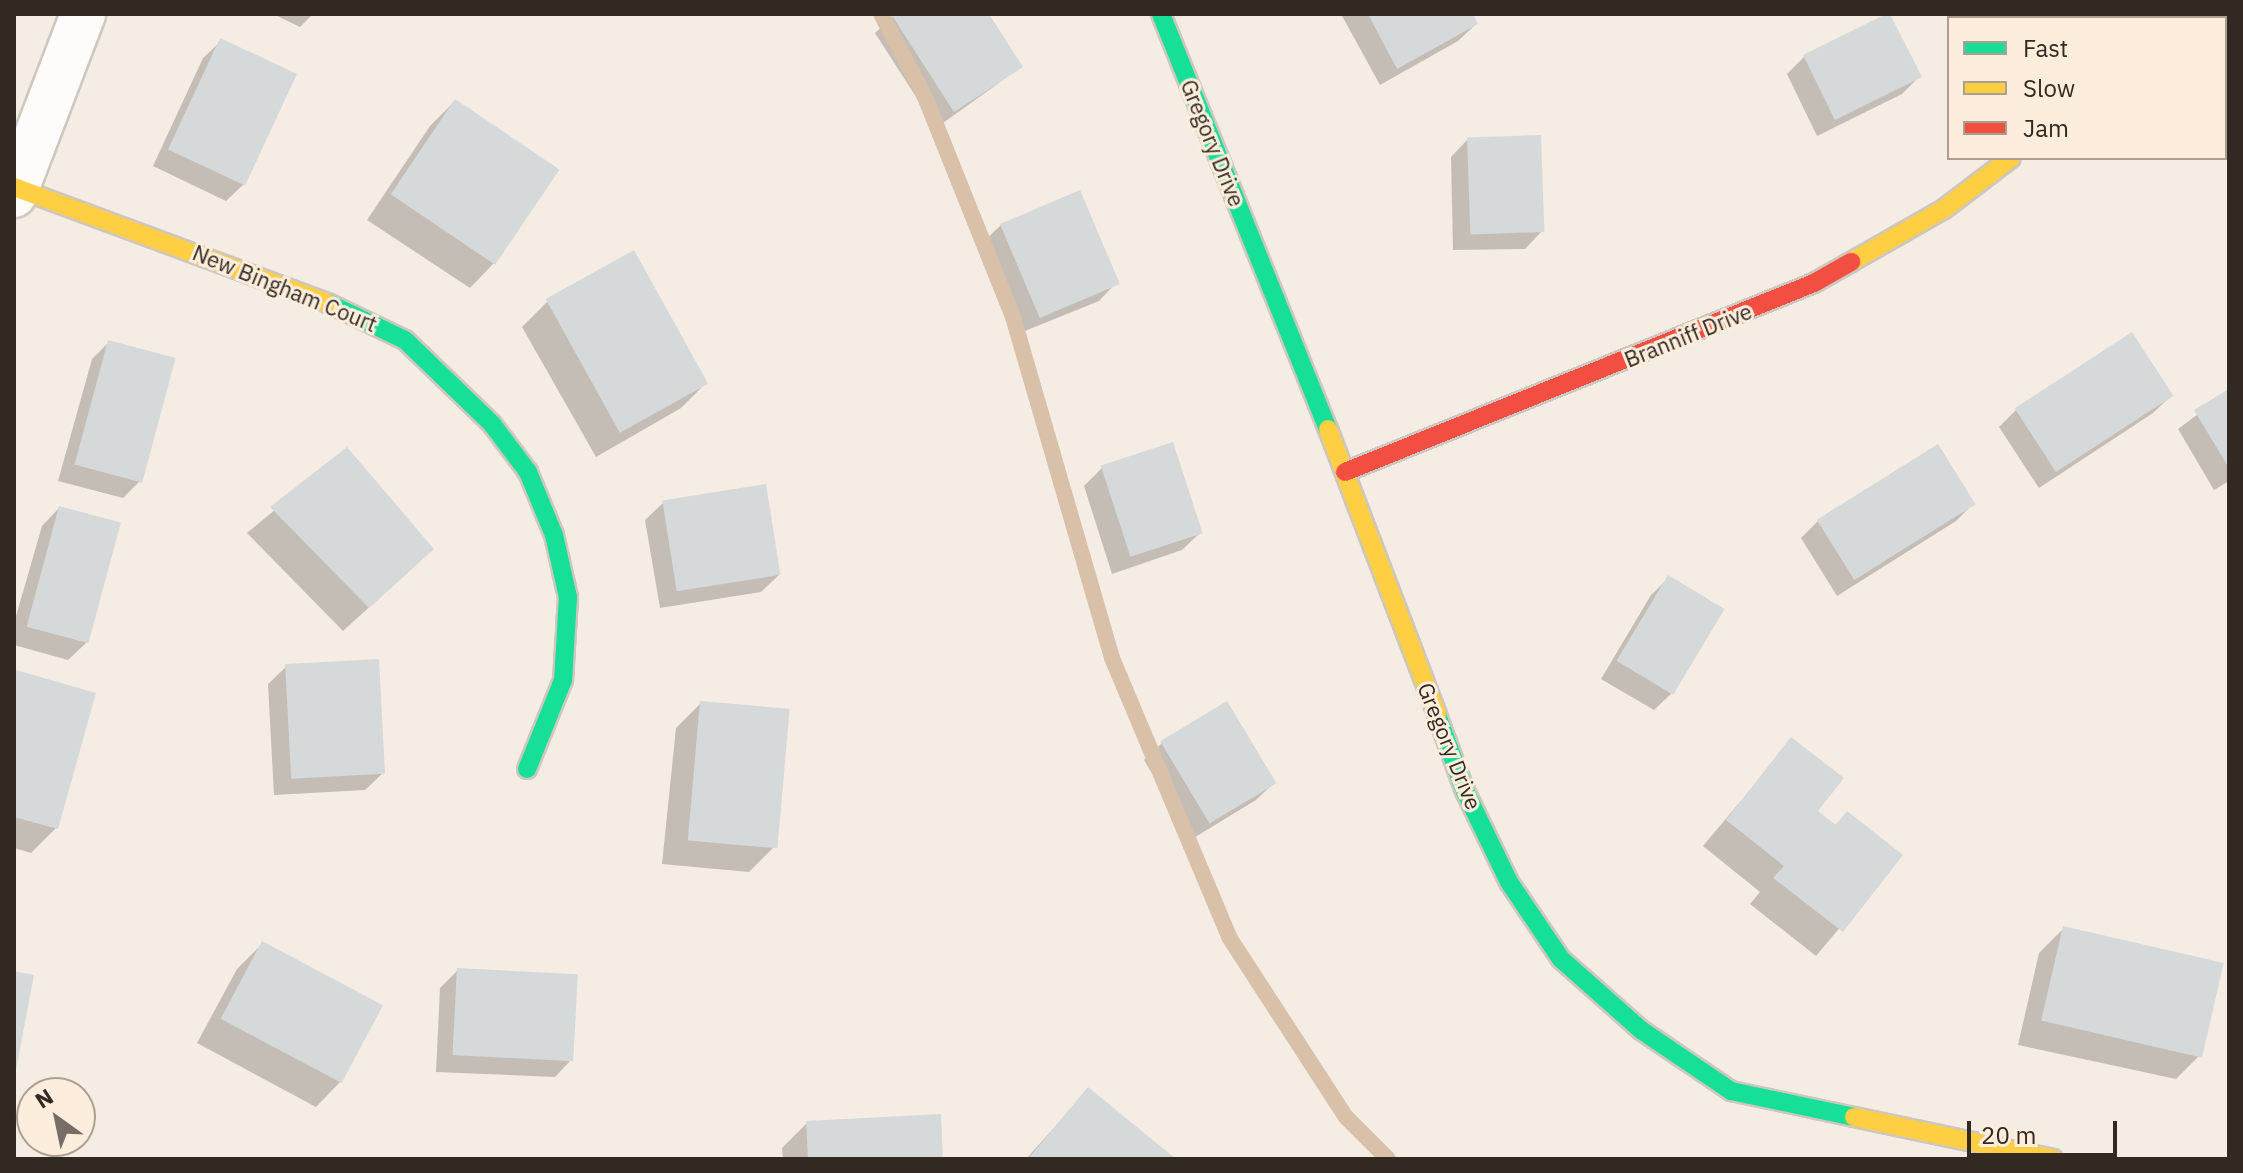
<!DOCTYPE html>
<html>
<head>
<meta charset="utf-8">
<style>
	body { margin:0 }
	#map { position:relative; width:2243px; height:1173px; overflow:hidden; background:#f5ede4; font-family:"IBM Plex Sans",sans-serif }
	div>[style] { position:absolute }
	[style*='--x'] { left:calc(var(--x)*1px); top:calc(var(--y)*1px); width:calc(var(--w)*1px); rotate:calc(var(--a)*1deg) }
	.shadow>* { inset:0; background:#0003 }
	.stream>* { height:16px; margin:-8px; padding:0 8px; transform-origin:8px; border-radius:8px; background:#d8c1a8 }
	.building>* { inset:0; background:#d5d9da; transform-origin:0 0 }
	.roads { filter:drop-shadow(2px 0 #cec7bf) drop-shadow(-2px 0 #cec7bf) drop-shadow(0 2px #cec7bf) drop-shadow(0 -2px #cec7bf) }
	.street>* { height:44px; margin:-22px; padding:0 22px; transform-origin:22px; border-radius:22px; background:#fefcfb }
	.fast>* { height:18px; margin:-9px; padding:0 9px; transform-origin:9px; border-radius:9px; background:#16e098 }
	.slow>* { height:18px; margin:-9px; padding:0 9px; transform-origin:9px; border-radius:9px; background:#ffcf43 }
	.jam>* { height:18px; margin:-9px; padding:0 9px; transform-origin:9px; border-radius:9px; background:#f24e42 }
	span { translate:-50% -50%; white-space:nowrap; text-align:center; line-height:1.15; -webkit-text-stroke:6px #fdeddc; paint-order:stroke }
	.street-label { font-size:22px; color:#322a22 }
	.frame { position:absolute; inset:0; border:16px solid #322a22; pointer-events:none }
	.legend { position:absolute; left:1947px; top:16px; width:280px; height:144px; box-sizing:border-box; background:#fdeddc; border:2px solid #ac9f92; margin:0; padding:10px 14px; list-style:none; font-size:24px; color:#322a22 }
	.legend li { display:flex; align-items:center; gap:16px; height:40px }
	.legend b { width:40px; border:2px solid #ac9f92 }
	.north { position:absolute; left:16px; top:1077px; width:80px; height:80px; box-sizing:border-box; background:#fdeddc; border:2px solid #ac9f92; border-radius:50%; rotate:327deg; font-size:22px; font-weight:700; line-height:32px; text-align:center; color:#322a22 }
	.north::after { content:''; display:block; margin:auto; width:28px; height:36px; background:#766e66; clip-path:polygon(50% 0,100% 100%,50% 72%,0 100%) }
	.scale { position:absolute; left:1967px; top:1121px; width:150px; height:36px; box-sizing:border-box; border:4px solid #322a22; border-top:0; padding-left:10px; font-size:24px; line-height:28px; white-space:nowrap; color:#322a22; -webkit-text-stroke:6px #fdeddc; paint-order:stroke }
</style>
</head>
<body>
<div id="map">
	<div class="shadow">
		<div style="clip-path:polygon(273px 14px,313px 14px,300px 27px)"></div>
		<div style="clip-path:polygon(895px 14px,987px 14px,1021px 67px,936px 128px,875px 33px)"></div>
		<div style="clip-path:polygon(1341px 14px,1470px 14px,1476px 24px,1458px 41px,1380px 85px)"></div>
		<div style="clip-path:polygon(221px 41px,244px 184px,226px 201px,153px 166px,203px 58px)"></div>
		<div style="clip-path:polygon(1804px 57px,1919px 77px,1902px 94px,1817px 136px,1787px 74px)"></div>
		<div style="clip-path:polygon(455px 101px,494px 263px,470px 288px,367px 220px,430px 126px)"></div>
		<div style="clip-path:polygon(1468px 139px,1542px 231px,1525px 249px,1453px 250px,1451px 157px)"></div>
		<div style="clip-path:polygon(1001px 225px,1116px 283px,1099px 301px,1020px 333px,983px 242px)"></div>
		<div style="clip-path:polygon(547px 302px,706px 383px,681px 408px,596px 457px,522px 327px)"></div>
		<div style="clip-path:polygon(109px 342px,140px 481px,123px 498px,58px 481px,92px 359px)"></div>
		<div style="clip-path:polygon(2229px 391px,2229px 481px,2214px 490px,2178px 429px)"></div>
		<div style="clip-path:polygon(2171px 396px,2153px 413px,2039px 488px,1999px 427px,2017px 409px)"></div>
		<div style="clip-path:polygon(1172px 445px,1200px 533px,1182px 550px,1112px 574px,1084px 486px,1102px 468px)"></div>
		<div style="clip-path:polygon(347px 450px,406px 574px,343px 631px,247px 533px)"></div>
		<div style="clip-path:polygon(663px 503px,779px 575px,761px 592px,660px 608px,645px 520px)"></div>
		<div style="clip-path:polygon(1973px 504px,1956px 521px,1837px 596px,1801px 538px,1818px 521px)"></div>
		<div style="clip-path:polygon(59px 508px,86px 643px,68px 660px,14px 645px,14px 623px,42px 526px)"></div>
		<div style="clip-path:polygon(1669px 578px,1672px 693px,1654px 710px,1601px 679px,1651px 595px)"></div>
		<div style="clip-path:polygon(286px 667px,383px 773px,365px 790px,274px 795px,268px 684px)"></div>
		<div style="clip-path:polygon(16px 673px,56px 828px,31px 853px,14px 848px)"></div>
		<div style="clip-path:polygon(701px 703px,774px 847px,749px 872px,662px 864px,676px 728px)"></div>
		<div style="clip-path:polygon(1792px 740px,1815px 811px,1834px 826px,1847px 814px,1900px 856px,1816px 956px,1750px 904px,1760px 892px,1703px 846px)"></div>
		<div style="clip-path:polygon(1162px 743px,1274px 783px,1256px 800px,1192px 839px,1144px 760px)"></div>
		<div style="clip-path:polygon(2064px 928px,2201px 1054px,2176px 1079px,2018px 1045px,2039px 953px)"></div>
		<div style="clip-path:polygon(262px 944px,340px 1082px,316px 1107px,197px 1043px,237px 969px)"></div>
		<div style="clip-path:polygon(457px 971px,572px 1059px,555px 1077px,436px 1072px,440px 988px)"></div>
		<div style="clip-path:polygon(1088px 1090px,1173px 1159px,1026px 1159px)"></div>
		<div style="clip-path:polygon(807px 1123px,941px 1159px,783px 1159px,782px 1148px)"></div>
	</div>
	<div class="stream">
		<div style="--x:881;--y:14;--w:94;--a:62.1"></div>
		<div style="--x:925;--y:97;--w:237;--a:68.2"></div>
		<div style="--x:1013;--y:317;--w:355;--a:73.8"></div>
		<div style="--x:1112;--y:658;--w:303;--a:67.2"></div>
		<div style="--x:1229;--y:937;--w:215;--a:57"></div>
		<div style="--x:1346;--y:1117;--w:59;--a:45"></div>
	</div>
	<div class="building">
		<div style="clip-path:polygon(891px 14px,989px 14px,1023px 67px,954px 112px)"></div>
		<div style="clip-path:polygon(1368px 14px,1473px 14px,1478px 24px,1397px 69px)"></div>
		<div style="clip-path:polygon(1886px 14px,1890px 14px,1922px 77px,1835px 120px,1803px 55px)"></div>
		<div style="left:220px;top:38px;width:85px;height:123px;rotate:25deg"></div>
		<div style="left:455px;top:99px;width:126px;height:115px;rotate:34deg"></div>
		<div style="left:1541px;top:135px;width:97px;height:74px;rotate:88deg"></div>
		<div style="left:1080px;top:190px;width:102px;height:87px;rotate:67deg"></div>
		<div style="left:634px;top:250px;width:153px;height:101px;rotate:61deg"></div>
		<div style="left:2132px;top:332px;width:76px;height:140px;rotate:57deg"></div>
		<div style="left:108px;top:340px;width:70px;height:129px;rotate:15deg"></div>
		<div style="clip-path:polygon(2229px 389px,2229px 468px,2194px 410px)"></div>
		<div style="left:1173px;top:442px;width:96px;height:76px;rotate:72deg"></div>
		<div style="left:1938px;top:444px;width:71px;height:143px;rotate:58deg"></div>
		<div style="clip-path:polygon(347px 447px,434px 549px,369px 608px,270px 507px)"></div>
		<div style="left:766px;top:484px;width:92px;height:105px;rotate:81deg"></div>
		<div style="left:59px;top:506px;width:64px;height:125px;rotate:15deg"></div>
		<div style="left:1668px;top:575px;width:66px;height:100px;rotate:31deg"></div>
		<div style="left:379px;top:659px;width:115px;height:94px;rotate:87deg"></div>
		<div style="clip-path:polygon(16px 670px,96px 693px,58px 829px,14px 817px)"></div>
		<div style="left:700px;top:701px;width:90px;height:140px;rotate:5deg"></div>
		<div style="left:1227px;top:701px;width:96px;height:78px;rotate:59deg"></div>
		<div style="clip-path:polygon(1791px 737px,1844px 778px,1818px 811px,1836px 825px,1847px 811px,1903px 855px,1843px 932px,1773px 878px,1784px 866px,1726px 820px)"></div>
		<div style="left:2063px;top:926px;width:165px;height:97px;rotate:13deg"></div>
		<div style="left:262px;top:941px;width:137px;height:88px;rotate:28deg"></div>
		<div style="left:457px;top:968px;width:121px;height:87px;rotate:3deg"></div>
		<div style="clip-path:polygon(14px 971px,34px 975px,15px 1075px,14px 1075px)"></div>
		<div style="clip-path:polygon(1088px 1087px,1176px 1159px,1028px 1159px)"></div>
		<div style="clip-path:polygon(941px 1114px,943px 1159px,808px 1159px,806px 1121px)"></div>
	</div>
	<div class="roads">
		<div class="street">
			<div style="--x:2149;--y:18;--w:5;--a:-53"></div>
			<div style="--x:14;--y:195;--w:194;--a:-69.1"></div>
		</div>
		<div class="fast">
			<div style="--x:1161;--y:14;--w:447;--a:68.1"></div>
			<div style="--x:328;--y:303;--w:85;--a:25.7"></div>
			<div style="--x:405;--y:340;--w:121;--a:44"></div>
			<div style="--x:492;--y:424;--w:60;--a:53.1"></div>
			<div style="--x:528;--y:472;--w:68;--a:67.6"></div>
			<div style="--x:554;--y:535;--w:64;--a:77.3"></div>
			<div style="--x:568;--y:597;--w:83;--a:93.4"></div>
			<div style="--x:563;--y:680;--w:96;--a:112"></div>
			<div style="--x:1437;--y:715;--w:81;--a:69.8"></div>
			<div style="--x:1465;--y:791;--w:101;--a:64.2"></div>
			<div style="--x:1509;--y:882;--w:93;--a:56"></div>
			<div style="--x:1561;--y:959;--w:107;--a:41.6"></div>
			<div style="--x:1641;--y:1030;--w:109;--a:34.1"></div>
			<div style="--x:1731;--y:1091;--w:126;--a:11.9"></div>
		</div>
		<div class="slow">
			<div style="--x:14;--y:187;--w:335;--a:20.3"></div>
			<div style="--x:1851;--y:262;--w:107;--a:-29.7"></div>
			<div style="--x:1944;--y:209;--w:84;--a:-37.3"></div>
			<div style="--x:1328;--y:429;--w:306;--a:69.1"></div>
			<div style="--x:1854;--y:1117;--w:204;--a:11.9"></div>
		</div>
		<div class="jam">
			<div style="--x:1345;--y:472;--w:506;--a:-21.95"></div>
			<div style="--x:1814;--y:283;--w:43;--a:-29.6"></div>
		</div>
	</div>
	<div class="street-label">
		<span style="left:1213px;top:143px;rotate:68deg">Gregory Drive</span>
		<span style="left:285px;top:288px;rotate:22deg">New Bingham Court</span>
		<span style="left:1688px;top:335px;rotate:-22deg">Branniff Drive</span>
		<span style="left:1450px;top:746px;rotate:68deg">Gregory Drive</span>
	</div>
	<div class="frame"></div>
	<ul class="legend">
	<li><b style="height:10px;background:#16e098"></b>Fast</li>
	<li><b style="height:10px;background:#ffcf43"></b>Slow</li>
	<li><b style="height:10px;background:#f24e42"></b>Jam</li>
	</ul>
	<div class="north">N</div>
	<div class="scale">20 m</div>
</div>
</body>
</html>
